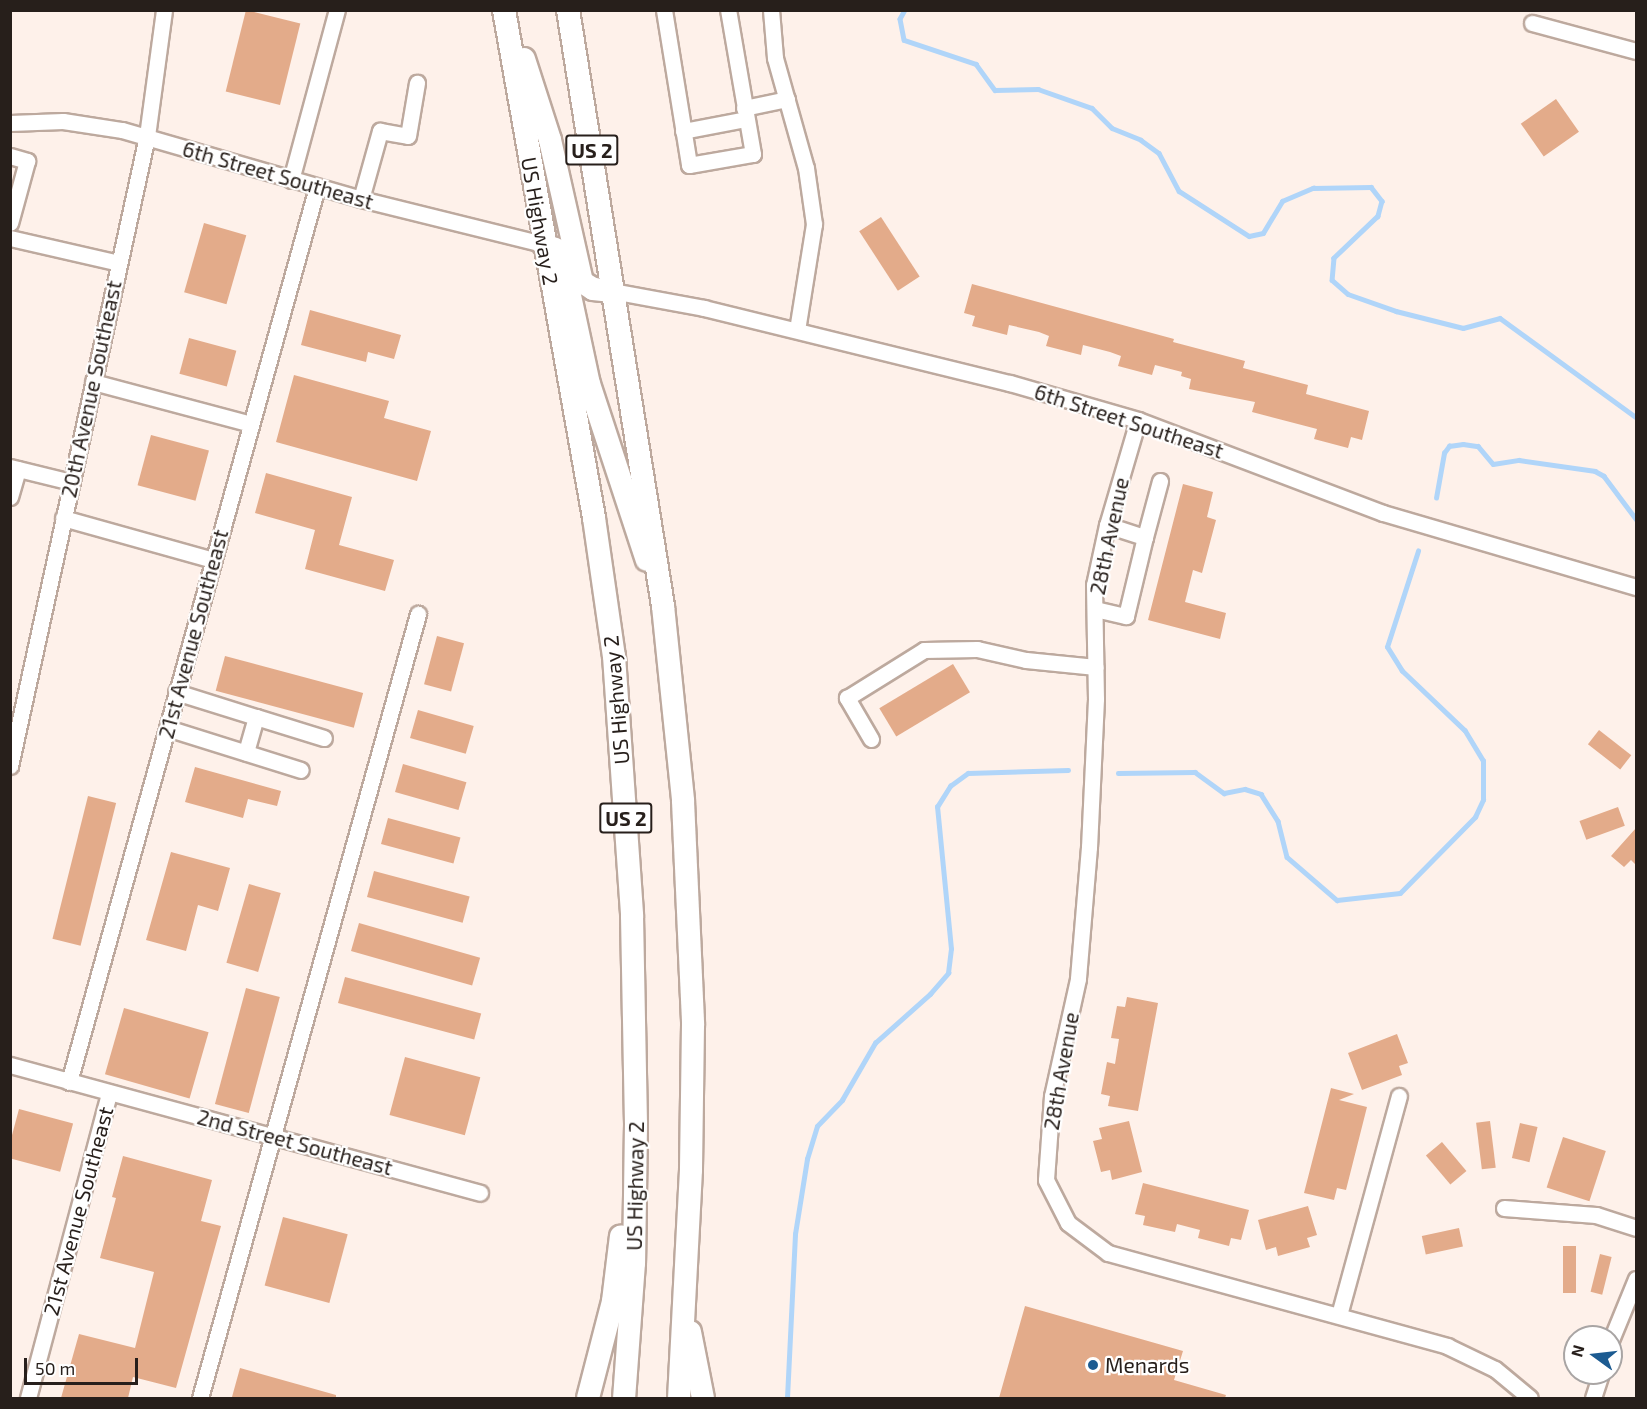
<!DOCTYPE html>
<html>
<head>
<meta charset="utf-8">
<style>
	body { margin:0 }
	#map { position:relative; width:1647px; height:1409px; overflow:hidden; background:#fef1ea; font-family:"Exo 2",sans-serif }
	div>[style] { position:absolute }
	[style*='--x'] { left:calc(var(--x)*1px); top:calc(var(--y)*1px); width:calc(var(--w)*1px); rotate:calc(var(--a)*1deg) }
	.stream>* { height:4.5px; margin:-2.25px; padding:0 2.25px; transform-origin:2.25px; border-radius:2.25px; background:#b0d5f9 }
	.building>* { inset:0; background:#e3ab8a; transform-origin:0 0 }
	.roads { filter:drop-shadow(2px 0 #bda99e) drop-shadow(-2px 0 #bda99e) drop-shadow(0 2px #bda99e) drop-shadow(0 -2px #bda99e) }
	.minor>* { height:15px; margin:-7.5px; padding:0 7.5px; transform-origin:7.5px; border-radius:7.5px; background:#fff }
	.highway>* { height:22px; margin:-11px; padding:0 11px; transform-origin:11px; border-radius:11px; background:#fff }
	.dots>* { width:16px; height:16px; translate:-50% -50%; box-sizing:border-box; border:3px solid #fff; border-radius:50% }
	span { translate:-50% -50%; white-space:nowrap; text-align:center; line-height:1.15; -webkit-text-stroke:4.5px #fff; paint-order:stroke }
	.shield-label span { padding:2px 4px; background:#fff; border:2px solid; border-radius:4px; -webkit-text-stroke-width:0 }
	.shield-label { font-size:20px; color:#271f1b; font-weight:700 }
	.street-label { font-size:21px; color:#271f1b }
	.poi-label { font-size:21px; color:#271f1b }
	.left { translate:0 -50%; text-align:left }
	.frame { position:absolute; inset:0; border:12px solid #271f1b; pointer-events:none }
	.north { position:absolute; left:1563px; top:1325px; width:60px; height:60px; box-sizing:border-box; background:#fff; border:2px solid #a9a5a4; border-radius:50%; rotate:285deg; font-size:16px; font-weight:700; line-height:24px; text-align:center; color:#271f1b }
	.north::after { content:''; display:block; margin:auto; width:21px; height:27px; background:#1c5b91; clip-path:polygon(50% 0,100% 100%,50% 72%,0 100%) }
	.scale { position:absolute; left:24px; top:1358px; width:114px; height:27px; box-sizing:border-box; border:3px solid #271f1b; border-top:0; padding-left:8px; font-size:18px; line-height:21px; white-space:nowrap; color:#271f1b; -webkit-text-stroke:4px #fff; paint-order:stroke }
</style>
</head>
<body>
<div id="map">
	<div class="stream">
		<div style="--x:905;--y:10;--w:10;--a:119"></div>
		<div style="--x:900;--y:19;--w:21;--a:79"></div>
		<div style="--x:904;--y:40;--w:76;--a:18.4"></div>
		<div style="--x:976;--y:64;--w:32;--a:54"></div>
		<div style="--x:995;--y:90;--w:43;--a:-1.3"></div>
		<div style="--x:1038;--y:89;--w:57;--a:19.4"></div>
		<div style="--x:1092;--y:108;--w:28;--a:45"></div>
		<div style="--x:1112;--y:128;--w:31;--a:22"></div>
		<div style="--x:1141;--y:140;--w:22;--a:36"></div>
		<div style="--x:1159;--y:153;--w:43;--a:62.2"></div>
		<div style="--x:1179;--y:191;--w:83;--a:32.7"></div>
		<div style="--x:1249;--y:236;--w:14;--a:-12"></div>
		<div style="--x:1263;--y:233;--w:37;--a:-59"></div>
		<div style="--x:1282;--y:201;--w:34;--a:-23"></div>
		<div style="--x:1313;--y:188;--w:58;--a:-1"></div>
		<div style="--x:1371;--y:187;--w:18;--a:52"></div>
		<div style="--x:1382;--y:201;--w:16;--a:105"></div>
		<div style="--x:1378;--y:216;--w:61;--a:136.3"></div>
		<div style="--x:1334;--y:258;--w:22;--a:95"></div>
		<div style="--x:1332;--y:280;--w:21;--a:41"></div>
		<div style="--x:1348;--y:294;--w:51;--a:19.5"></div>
		<div style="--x:1396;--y:311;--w:69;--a:14.2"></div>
		<div style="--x:1463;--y:328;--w:38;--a:-15"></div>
		<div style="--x:1500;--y:318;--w:168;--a:36.1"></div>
		<div style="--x:1436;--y:498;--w:46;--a:-79.9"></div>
		<div style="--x:1444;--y:453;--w:9;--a:-54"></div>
		<div style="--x:1449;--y:446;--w:14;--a:-8"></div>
		<div style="--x:1463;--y:444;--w:15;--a:8"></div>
		<div style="--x:1478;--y:446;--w:23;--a:50"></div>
		<div style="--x:1493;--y:464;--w:26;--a:-9"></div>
		<div style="--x:1519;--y:460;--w:77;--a:8.2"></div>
		<div style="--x:1595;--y:471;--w:10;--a:29"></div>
		<div style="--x:1604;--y:476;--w:54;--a:53.3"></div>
		<div style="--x:1118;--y:773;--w:77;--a:-0.7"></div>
		<div style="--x:1195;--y:772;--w:36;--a:36"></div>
		<div style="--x:1224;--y:793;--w:21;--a:-11"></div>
		<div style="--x:1245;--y:789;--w:17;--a:17"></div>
		<div style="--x:1261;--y:794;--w:32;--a:58"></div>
		<div style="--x:1278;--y:821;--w:37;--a:76"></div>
		<div style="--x:1287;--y:857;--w:66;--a:40.7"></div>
		<div style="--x:1337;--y:900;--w:63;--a:-6.3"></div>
		<div style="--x:1400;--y:893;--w:107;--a:-45.4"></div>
		<div style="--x:1475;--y:817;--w:19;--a:-65"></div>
		<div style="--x:1483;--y:800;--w:39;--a:-90"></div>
		<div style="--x:1483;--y:761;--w:35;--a:-121"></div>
		<div style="--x:1465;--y:731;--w:87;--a:-136.4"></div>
		<div style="--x:1402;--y:671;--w:28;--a:-122"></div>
		<div style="--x:1387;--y:647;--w:101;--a:-72.1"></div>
		<div style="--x:787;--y:1398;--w:164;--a:-87.2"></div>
		<div style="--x:795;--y:1234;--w:76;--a:-80.9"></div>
		<div style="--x:807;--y:1159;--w:34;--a:-73"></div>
		<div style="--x:817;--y:1126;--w:36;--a:-46"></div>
		<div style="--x:842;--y:1100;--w:66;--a:-59.9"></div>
		<div style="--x:875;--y:1043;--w:74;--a:-41.7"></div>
		<div style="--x:930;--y:994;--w:28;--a:-49"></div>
		<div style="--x:948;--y:973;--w:24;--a:-83"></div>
		<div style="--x:951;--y:949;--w:143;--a:-95.6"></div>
		<div style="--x:937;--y:807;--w:25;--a:-58"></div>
		<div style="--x:950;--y:786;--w:22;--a:-36"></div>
		<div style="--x:968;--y:773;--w:100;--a:-1.7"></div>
	</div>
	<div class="building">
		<div style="left:246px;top:10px;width:56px;height:84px;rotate:14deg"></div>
		<div style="left:1556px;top:99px;width:40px;height:43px;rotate:55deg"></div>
		<div style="left:881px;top:217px;width:71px;height:26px;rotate:57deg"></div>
		<div style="left:204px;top:223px;width:44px;height:72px;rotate:16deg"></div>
		<div style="clip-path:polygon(972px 284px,1174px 339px,1173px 342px,1245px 361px,1243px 368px,1308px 385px,1306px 394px,1369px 411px,1362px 440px,1351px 437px,1348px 448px,1314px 439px,1317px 429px,1252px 412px,1255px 402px,1189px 389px,1191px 379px,1181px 376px,1182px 372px,1155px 365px,1152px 375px,1118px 366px,1121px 356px,1110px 352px,1083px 345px,1081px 355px,1046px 346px,1049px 336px,1039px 332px,1009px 325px,1007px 335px,972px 326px,975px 316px,964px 313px)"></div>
		<div style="clip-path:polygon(310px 310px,401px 335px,394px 359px,368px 352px,366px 362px,301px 345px)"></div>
		<div style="left:189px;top:338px;width:49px;height:37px;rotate:15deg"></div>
		<div style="clip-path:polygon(294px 375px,389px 401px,384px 418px,431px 431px,417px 481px,276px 442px)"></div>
		<div style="left:151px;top:435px;width:60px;height:52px;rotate:15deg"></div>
		<div style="clip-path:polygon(266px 473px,352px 497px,339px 545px,394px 560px,385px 591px,305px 569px,315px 530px,255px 513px)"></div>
		<div style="clip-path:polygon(1183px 484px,1213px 492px,1207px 517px,1216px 520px,1202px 573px,1193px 570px,1185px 602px,1226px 613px,1220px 639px,1148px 620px)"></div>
		<div style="left:437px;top:636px;width:28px;height:50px;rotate:15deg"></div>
		<div style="left:225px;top:656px;width:143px;height:36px;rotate:15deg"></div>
		<div style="left:953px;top:664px;width:33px;height:86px;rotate:59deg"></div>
		<div style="left:418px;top:710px;width:58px;height:29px;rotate:16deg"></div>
		<div style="left:1599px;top:730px;width:41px;height:18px;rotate:38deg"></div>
		<div style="left:403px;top:764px;width:66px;height:29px;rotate:16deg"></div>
		<div style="clip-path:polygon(195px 767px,281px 791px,277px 806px,248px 799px,243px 818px,185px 802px)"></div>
		<div style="left:88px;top:796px;width:29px;height:147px;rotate:14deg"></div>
		<div style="left:1618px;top:807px;width:20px;height:41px;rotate:70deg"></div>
		<div style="left:388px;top:818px;width:75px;height:27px;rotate:15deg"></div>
		<div style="clip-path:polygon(1636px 828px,1636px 865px,1631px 860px,1624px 867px,1611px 856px)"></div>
		<div style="clip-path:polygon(171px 852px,230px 868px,218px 911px,198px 905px,186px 951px,146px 940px)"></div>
		<div style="left:374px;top:871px;width:99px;height:27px;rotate:15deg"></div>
		<div style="left:249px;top:884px;width:33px;height:82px;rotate:16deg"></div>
		<div style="left:359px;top:923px;width:126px;height:29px;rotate:16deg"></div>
		<div style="left:345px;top:977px;width:141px;height:27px;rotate:15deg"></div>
		<div style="left:246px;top:988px;width:35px;height:120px;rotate:15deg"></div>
		<div style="clip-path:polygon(1127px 997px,1158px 1003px,1138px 1111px,1108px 1106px,1110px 1096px,1101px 1094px,1107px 1062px,1115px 1064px,1119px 1039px,1111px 1038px,1117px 1006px,1125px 1007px)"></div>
		<div style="left:124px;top:1008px;width:88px;height:69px;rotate:16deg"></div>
		<div style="clip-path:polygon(1397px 1034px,1408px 1063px,1399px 1066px,1402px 1075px,1362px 1090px,1348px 1053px)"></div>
		<div style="left:405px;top:1057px;width:78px;height:60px;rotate:15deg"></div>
		<div style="clip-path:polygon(1331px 1088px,1354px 1094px,1339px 1100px,1367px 1107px,1346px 1190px,1337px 1188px,1334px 1200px,1304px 1193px)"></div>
		<div style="left:19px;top:1109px;width:56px;height:50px;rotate:15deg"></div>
		<div style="clip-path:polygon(1129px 1121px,1142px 1172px,1112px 1180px,1110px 1170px,1101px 1172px,1093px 1141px,1102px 1139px,1099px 1128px)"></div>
		<div style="left:1490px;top:1121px;width:47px;height:14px;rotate:83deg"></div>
		<div style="left:1520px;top:1123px;width:18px;height:36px;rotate:13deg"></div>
		<div style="left:1563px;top:1137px;width:45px;height:53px;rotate:18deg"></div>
		<div style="left:1442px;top:1142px;width:38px;height:21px;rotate:50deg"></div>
		<div style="clip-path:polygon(123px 1156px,212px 1180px,201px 1221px,221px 1226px,176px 1388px,133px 1377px,128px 1398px,61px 1398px,79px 1334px,135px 1348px,154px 1272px,100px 1258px,116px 1198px,112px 1197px)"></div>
		<div style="clip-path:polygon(1143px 1183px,1249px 1210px,1241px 1240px,1231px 1238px,1229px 1246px,1198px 1238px,1200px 1230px,1177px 1224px,1175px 1232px,1143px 1225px,1145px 1216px,1135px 1214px)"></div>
		<div style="clip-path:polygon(1308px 1206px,1317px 1235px,1307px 1238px,1310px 1247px,1278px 1256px,1276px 1247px,1266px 1250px,1258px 1220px)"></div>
		<div style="left:283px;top:1217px;width:67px;height:71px;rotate:15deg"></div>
		<div style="left:1459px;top:1228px;width:19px;height:38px;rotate:78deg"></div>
		<div style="left:1563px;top:1246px;width:13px;height:47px"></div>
		<div style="left:1600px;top:1254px;width:12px;height:39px;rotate:14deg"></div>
		<div style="clip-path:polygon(1025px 1306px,1183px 1351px,1174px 1380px,1226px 1395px,1225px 1398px,999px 1398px)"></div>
		<div style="clip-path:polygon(240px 1368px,336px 1395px,336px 1398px,232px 1397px)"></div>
	</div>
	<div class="roads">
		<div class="minor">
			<div style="--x:664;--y:10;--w:157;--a:80.8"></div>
			<div style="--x:689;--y:165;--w:65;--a:-9.8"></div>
			<div style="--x:753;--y:154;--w:146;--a:-99.8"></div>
			<div style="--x:771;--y:10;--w:48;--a:85.2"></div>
			<div style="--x:775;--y:58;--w:114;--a:74.3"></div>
			<div style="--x:806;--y:168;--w:57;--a:81.9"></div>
			<div style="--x:814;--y:224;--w:107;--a:99.1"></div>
			<div style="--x:1532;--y:23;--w:108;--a:15.1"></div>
			<div style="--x:744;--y:108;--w:44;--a:-11.8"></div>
			<div style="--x:10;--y:123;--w:53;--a:-2.2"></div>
			<div style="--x:63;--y:121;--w:60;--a:8.7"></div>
			<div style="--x:122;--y:130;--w:249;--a:16.1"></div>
			<div style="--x:361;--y:199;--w:187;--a:13.9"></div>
			<div style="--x:683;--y:131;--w:64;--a:-10.8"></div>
			<div style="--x:10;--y:156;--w:18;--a:16"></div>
			<div style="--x:27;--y:161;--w:64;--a:105.3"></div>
			<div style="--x:291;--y:180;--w:176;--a:-74.9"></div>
			<div style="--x:361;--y:199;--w:71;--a:-74.4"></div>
			<div style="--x:380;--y:131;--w:28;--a:10"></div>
			<div style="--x:408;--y:136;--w:54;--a:-80.4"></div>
			<div style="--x:10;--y:238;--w:112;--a:12.9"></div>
			<div style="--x:612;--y:291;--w:94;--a:10.5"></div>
			<div style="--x:704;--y:308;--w:315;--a:13.8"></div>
			<div style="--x:1010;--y:383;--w:133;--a:16.1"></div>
			<div style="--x:1138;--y:420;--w:262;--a:20.8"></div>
			<div style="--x:1383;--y:513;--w:264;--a:16.3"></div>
			<div style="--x:93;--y:382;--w:163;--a:14.9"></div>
			<div style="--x:1138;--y:420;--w:109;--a:106.4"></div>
			<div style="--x:1107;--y:525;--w:61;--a:102.2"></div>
			<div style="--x:1094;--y:585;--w:114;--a:89"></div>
			<div style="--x:1096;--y:699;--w:148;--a:92.7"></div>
			<div style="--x:1089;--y:847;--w:132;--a:94.8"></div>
			<div style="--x:1078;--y:979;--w:120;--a:102.5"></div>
			<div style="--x:1052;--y:1096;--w:84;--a:94.1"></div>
			<div style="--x:1046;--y:1180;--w:48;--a:62.9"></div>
			<div style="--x:1068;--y:1223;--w:50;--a:36.9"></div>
			<div style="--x:1108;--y:1253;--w:352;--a:15.3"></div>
			<div style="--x:1447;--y:1346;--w:53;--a:25.6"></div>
			<div style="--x:1495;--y:1369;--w:45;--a:39.6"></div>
			<div style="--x:10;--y:467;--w:63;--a:13.8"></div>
			<div style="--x:10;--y:497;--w:29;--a:-74"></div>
			<div style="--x:63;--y:518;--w:156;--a:15.6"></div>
			<div style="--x:1107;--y:525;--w:40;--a:18"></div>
			<div style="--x:1145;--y:537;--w:58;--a:-75"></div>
			<div style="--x:1095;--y:609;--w:32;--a:13"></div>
			<div style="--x:1126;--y:616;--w:81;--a:-76.5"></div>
			<div style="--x:176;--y:692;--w:84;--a:17.4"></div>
			<div style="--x:256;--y:717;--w:37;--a:106"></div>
			<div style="--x:256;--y:717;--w:71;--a:17.2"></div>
			<div style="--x:167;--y:728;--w:140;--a:17.4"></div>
			<div style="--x:871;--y:739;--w:48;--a:-120.3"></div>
			<div style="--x:847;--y:698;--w:91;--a:-31.9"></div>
			<div style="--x:924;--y:650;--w:53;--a:-1.1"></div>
			<div style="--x:977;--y:649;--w:50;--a:12.7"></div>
			<div style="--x:1026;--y:660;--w:70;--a:5.7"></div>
			<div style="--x:10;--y:766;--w:645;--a:-77.73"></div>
			<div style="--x:147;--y:136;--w:127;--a:-82.3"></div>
			<div style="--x:10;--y:1065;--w:487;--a:15.2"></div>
			<div style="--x:69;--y:1082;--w:929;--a:-74.51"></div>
			<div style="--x:1504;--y:1208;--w:92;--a:4.4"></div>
			<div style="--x:1596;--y:1215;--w:42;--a:18"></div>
			<div style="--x:1339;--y:1315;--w:227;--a:-74.7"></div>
			<div style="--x:1611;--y:1340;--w:66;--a:-67.7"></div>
			<div style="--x:28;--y:1398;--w:316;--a:-75.1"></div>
			<div style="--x:200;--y:1398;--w:814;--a:-74.46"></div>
			<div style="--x:1593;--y:1398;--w:26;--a:-72"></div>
		</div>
		<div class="highway">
			<div style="--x:504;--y:10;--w:516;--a:79.95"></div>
			<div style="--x:594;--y:518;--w:139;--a:81.8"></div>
			<div style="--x:614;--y:656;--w:261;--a:86"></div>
			<div style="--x:632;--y:916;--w:208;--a:88.9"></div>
			<div style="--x:636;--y:1124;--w:139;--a:90.8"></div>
			<div style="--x:634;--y:1263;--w:135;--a:94.2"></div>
			<div style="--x:568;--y:10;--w:604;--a:80.94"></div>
			<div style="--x:663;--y:606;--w:196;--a:84.1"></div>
			<div style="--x:683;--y:801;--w:224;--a:87.4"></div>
			<div style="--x:693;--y:1025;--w:145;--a:90.8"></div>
			<div style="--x:691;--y:1170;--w:228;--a:93"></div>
			<div style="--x:524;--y:59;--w:85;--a:72.2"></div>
			<div style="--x:550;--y:140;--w:146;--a:77.3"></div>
			<div style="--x:582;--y:282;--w:13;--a:32"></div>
			<div style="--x:593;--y:289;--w:19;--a:6"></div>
			<div style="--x:543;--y:244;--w:13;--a:23"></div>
			<div style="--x:555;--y:249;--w:16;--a:60"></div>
			<div style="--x:563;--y:263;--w:124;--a:77.9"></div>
			<div style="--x:589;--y:384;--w:185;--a:71.8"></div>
			<div style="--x:690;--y:1332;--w:67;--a:78.9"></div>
			<div style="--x:588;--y:1398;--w:100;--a:-75.5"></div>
			<div style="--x:613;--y:1301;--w:65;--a:-83"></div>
		</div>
	</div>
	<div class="dots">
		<div style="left:1093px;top:1365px;background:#1c5b91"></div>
	</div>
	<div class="shield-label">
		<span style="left:592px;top:150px">US 2</span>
		<span style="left:626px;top:818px">US 2</span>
	</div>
	<div class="street-label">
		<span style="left:278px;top:175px;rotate:16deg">6th Street Southeast</span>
		<span style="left:540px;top:221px;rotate:80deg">US Highway 2</span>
		<span style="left:91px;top:389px;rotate:-78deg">20th Avenue Southeast</span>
		<span style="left:1129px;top:421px;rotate:18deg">6th Street Southeast</span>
		<span style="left:1109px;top:536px;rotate:-78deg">28th Avenue</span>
		<span style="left:193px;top:634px;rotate:-75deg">21st Avenue Southeast</span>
		<span style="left:616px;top:700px;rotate:-95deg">US Highway 2</span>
		<span style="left:1061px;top:1071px;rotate:-80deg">28th Avenue</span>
		<span style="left:295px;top:1142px;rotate:15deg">2nd Street Southeast</span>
		<span style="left:635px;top:1186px;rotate:-89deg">US Highway 2</span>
		<span style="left:78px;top:1211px;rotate:-75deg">21st Avenue Southeast</span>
	</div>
	<div class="poi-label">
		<span class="left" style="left:1105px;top:1365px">Menards</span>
	</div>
	<div class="frame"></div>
	<div class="north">N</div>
	<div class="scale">50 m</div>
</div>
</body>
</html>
